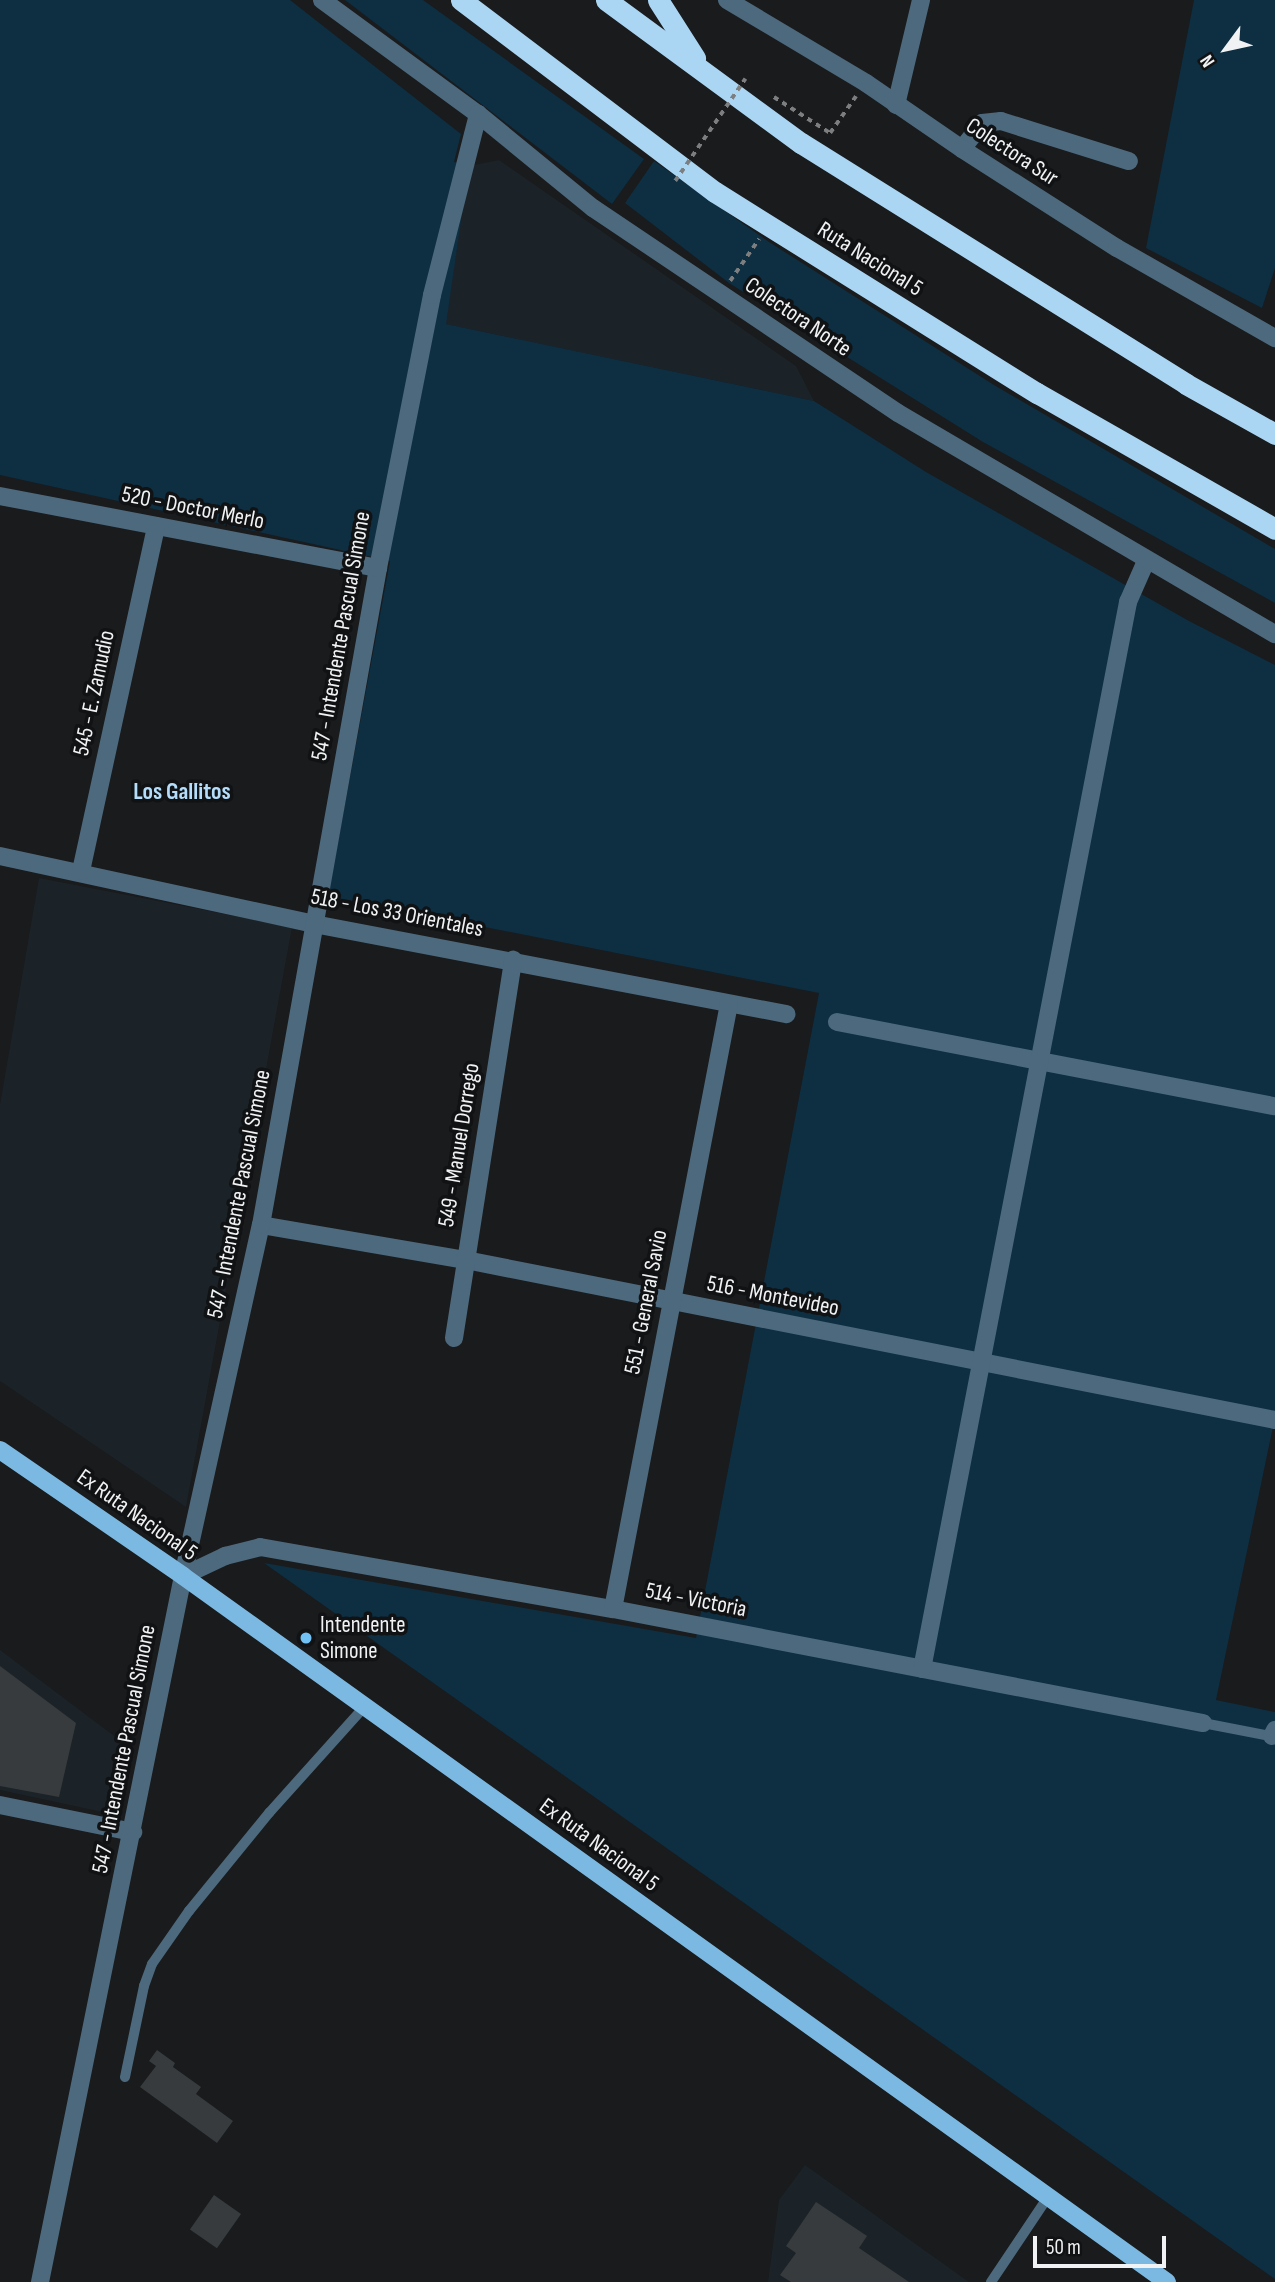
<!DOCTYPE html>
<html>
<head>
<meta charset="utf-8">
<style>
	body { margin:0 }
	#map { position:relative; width:1275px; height:2282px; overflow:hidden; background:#191b1d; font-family:"Sofia Sans Condensed",sans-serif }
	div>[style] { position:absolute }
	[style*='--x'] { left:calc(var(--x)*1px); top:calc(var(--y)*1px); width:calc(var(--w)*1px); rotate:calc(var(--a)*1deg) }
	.built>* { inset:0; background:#1b2329 }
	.green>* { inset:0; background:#0e2e42 }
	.building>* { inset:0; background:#373b3d; transform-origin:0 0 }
	.path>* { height:3.5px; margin-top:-1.75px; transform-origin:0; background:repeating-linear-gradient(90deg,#7c7e7f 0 5px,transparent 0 10px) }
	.service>* { height:10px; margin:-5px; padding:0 5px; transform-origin:5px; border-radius:5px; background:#4d697d }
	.minor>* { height:18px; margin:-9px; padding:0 9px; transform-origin:9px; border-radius:9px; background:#4d697d }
	.tertiary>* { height:18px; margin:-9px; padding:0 9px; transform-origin:9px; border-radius:9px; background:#4d697d }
	.primary>* { height:18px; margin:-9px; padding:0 9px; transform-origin:9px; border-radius:9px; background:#7cb9e2 }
	.motorway>* { height:21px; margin:-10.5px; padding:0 10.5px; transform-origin:10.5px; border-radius:10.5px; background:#abd6f3 }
	.path-bridge>* { height:3.5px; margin-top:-1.75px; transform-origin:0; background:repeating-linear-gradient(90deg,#7c7e7f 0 5px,transparent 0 10px) }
	.dots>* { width:19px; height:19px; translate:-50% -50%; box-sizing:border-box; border:4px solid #101214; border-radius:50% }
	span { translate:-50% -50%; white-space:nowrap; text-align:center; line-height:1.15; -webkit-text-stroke:7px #101214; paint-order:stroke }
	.street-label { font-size:23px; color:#f0f2f3 }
	.poi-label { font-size:23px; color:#f0f2f3 }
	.left { translate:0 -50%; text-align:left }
	.neighbourhood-label { font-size:24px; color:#b3ddfb; font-weight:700 }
	.north { position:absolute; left:1191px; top:14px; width:70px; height:70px; -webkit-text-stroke:5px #101214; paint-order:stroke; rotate:237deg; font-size:19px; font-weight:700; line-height:28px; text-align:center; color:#f0f2f3 }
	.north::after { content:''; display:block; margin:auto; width:24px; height:32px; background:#f0f2f3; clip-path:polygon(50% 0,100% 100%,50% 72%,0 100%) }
	.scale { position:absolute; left:1033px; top:2236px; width:133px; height:32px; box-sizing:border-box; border:4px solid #f0f2f3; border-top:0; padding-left:9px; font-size:21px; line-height:24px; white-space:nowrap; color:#f0f2f3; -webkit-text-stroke:5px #101214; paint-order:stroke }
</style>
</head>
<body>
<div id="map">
	<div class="built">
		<div style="clip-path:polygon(499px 160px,796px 366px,814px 401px,445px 324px,469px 166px)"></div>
		<div style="clip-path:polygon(39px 878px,292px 927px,186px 1507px,0 1381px,0 1105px)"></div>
		<div style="clip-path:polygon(0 1650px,130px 1748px,112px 1814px,0 1790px)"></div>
		<div style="clip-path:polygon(805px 2165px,969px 2282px,768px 2282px,779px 2200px)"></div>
	</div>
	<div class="green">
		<div style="clip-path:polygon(0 0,290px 0,461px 134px,454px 162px,469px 166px,446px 324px,814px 401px,926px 472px,1189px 621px,1275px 665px,1275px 1417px,1216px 1700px,1275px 1712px,1275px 2279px,264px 1563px,696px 1638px,819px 993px,328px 896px,390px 561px,0 475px)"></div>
		<div style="clip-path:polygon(345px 0,423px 0,644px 159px,612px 204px)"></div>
		<div style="clip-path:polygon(1194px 0,1275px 0,1275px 268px,1262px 308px,1146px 248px)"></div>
		<div style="clip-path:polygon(654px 161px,769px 242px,994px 385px,1275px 549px,1275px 603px,983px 442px,729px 283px,625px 203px)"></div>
	</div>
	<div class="building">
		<div style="clip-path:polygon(0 1666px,76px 1723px,59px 1797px,0 1786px)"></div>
		<div style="clip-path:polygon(157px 2050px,175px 2063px,173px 2067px,201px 2087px,196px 2094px,233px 2121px,217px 2143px,140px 2087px,156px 2066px,149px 2061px)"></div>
		<div style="left:214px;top:2195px;width:33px;height:42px;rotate:35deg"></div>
		<div style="clip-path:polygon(816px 2202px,867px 2236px,859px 2248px,909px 2282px,791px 2282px,780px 2275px,796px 2253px,786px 2246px)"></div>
	</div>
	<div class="path">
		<div style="--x:774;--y:97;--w:67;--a:32.7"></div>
		<div style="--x:830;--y:133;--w:45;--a:-54.9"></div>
		<div style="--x:730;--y:281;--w:51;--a:-55.4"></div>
	</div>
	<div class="service">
		<div style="--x:1203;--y:1723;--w:73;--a:11"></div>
		<div style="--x:125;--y:2077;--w:93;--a:-78.2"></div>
		<div style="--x:144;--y:1986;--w:23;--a:-70"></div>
		<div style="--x:152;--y:1964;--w:65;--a:-55.1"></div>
		<div style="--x:189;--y:1911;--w:127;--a:-50.8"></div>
		<div style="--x:269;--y:1813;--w:142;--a:-48.1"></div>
		<div style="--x:991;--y:2282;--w:102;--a:-56.2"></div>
	</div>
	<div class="minor">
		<div style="--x:896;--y:105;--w:108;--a:-76.6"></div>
		<div style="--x:962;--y:149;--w:33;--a:-52"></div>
		<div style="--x:982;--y:123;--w:19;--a:-6"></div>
		<div style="--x:1001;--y:121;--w:134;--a:17.4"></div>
		<div style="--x:0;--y:496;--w:385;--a:10.8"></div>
		<div style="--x:0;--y:856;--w:321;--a:12.2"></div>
		<div style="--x:314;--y:924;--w:481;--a:10.8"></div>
		<div style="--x:81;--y:871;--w:353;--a:-77.7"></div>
		<div style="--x:837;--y:1022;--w:446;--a:10.9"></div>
		<div style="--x:261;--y:1225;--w:208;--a:9.7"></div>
		<div style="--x:466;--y:1260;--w:825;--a:11.19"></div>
		<div style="--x:454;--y:1338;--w:383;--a:-81.1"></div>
		<div style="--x:183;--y:1576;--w:47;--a:-25.5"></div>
		<div style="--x:225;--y:1556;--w:36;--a:-14"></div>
		<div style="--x:260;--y:1547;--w:358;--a:10"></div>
		<div style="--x:613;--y:1609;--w:601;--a:10.94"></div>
		<div style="--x:613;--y:1609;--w:616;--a:-79.15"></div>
		<div style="--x:922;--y:1669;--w:1087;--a:-79.07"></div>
		<div style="--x:1128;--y:602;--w:45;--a:-66.3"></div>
		<div style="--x:1272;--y:1736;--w:7;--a:-63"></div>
		<div style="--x:0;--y:1805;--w:136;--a:11.5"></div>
	</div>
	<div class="tertiary">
		<div style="--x:322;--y:0;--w:193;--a:36.2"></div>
		<div style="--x:478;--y:114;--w:149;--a:39.3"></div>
		<div style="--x:593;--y:208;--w:367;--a:33.9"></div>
		<div style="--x:898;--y:413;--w:437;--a:30.4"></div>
		<div style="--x:727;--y:0;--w:162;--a:30.8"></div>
		<div style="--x:866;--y:83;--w:116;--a:34.5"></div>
		<div style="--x:962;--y:149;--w:184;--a:32.6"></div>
		<div style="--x:1117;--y:248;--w:182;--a:29.7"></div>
		<div style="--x:40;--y:2282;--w:720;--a:-78.55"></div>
		<div style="--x:183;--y:1576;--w:360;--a:-77.5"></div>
		<div style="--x:261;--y:1225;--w:667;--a:-79.9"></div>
		<div style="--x:378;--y:568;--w:278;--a:-78.8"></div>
		<div style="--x:432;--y:295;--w:187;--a:-75.7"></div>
	</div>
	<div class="primary">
		<div style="--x:0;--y:1450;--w:222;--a:34.5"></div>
		<div style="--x:183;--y:1576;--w:1211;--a:35.66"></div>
	</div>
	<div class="motorway">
		<div style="--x:461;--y:0;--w:318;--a:37.1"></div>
		<div style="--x:715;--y:192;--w:380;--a:32"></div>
		<div style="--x:1037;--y:393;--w:274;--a:29.7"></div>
		<div style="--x:606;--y:0;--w:242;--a:36.3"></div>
		<div style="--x:801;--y:143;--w:454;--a:32"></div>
		<div style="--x:1186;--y:384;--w:102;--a:29.3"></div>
		<div style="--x:658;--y:0;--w:69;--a:57.5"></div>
	</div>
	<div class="path-bridge">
		<div style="--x:675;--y:181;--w:124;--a:-55.5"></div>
	</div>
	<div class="dots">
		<div style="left:306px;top:1638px;background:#72c1f5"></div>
	</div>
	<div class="street-label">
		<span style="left:1012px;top:152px;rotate:33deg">Colectora Sur</span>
		<span style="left:870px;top:259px;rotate:32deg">Ruta Nacional 5</span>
		<span style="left:798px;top:317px;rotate:34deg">Colectora Norte</span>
		<span style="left:193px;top:508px;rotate:11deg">520 - Doctor Merlo</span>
		<span style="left:341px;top:636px;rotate:-80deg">547 - Intendente Pascual Simone</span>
		<span style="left:94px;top:693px;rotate:-78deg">545 - E. Zamudio</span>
		<span style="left:397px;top:913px;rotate:11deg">518 - Los 33 Orientales</span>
		<span style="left:459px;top:1145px;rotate:-81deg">549 - Manuel Dorrego</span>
		<span style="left:239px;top:1194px;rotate:-79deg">547 - Intendente Pascual Simone</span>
		<span style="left:773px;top:1296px;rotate:11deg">516 - Montevideo</span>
		<span style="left:646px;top:1302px;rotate:-79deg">551 - General Savio</span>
		<span style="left:137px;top:1515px;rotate:35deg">Ex Ruta Nacional 5</span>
		<span style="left:696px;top:1600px;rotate:11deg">514 - Victoria</span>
		<span style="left:124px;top:1749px;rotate:-79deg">547 - Intendente Pascual Simone</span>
		<span style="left:599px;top:1845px;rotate:36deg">Ex Ruta Nacional 5</span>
	</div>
	<div class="poi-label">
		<span class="left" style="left:320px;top:1638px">Intendente<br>Simone</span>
	</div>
	<div class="neighbourhood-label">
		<span style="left:182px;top:792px">Los Gallitos</span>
	</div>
	<div class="north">N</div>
	<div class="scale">50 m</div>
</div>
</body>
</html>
